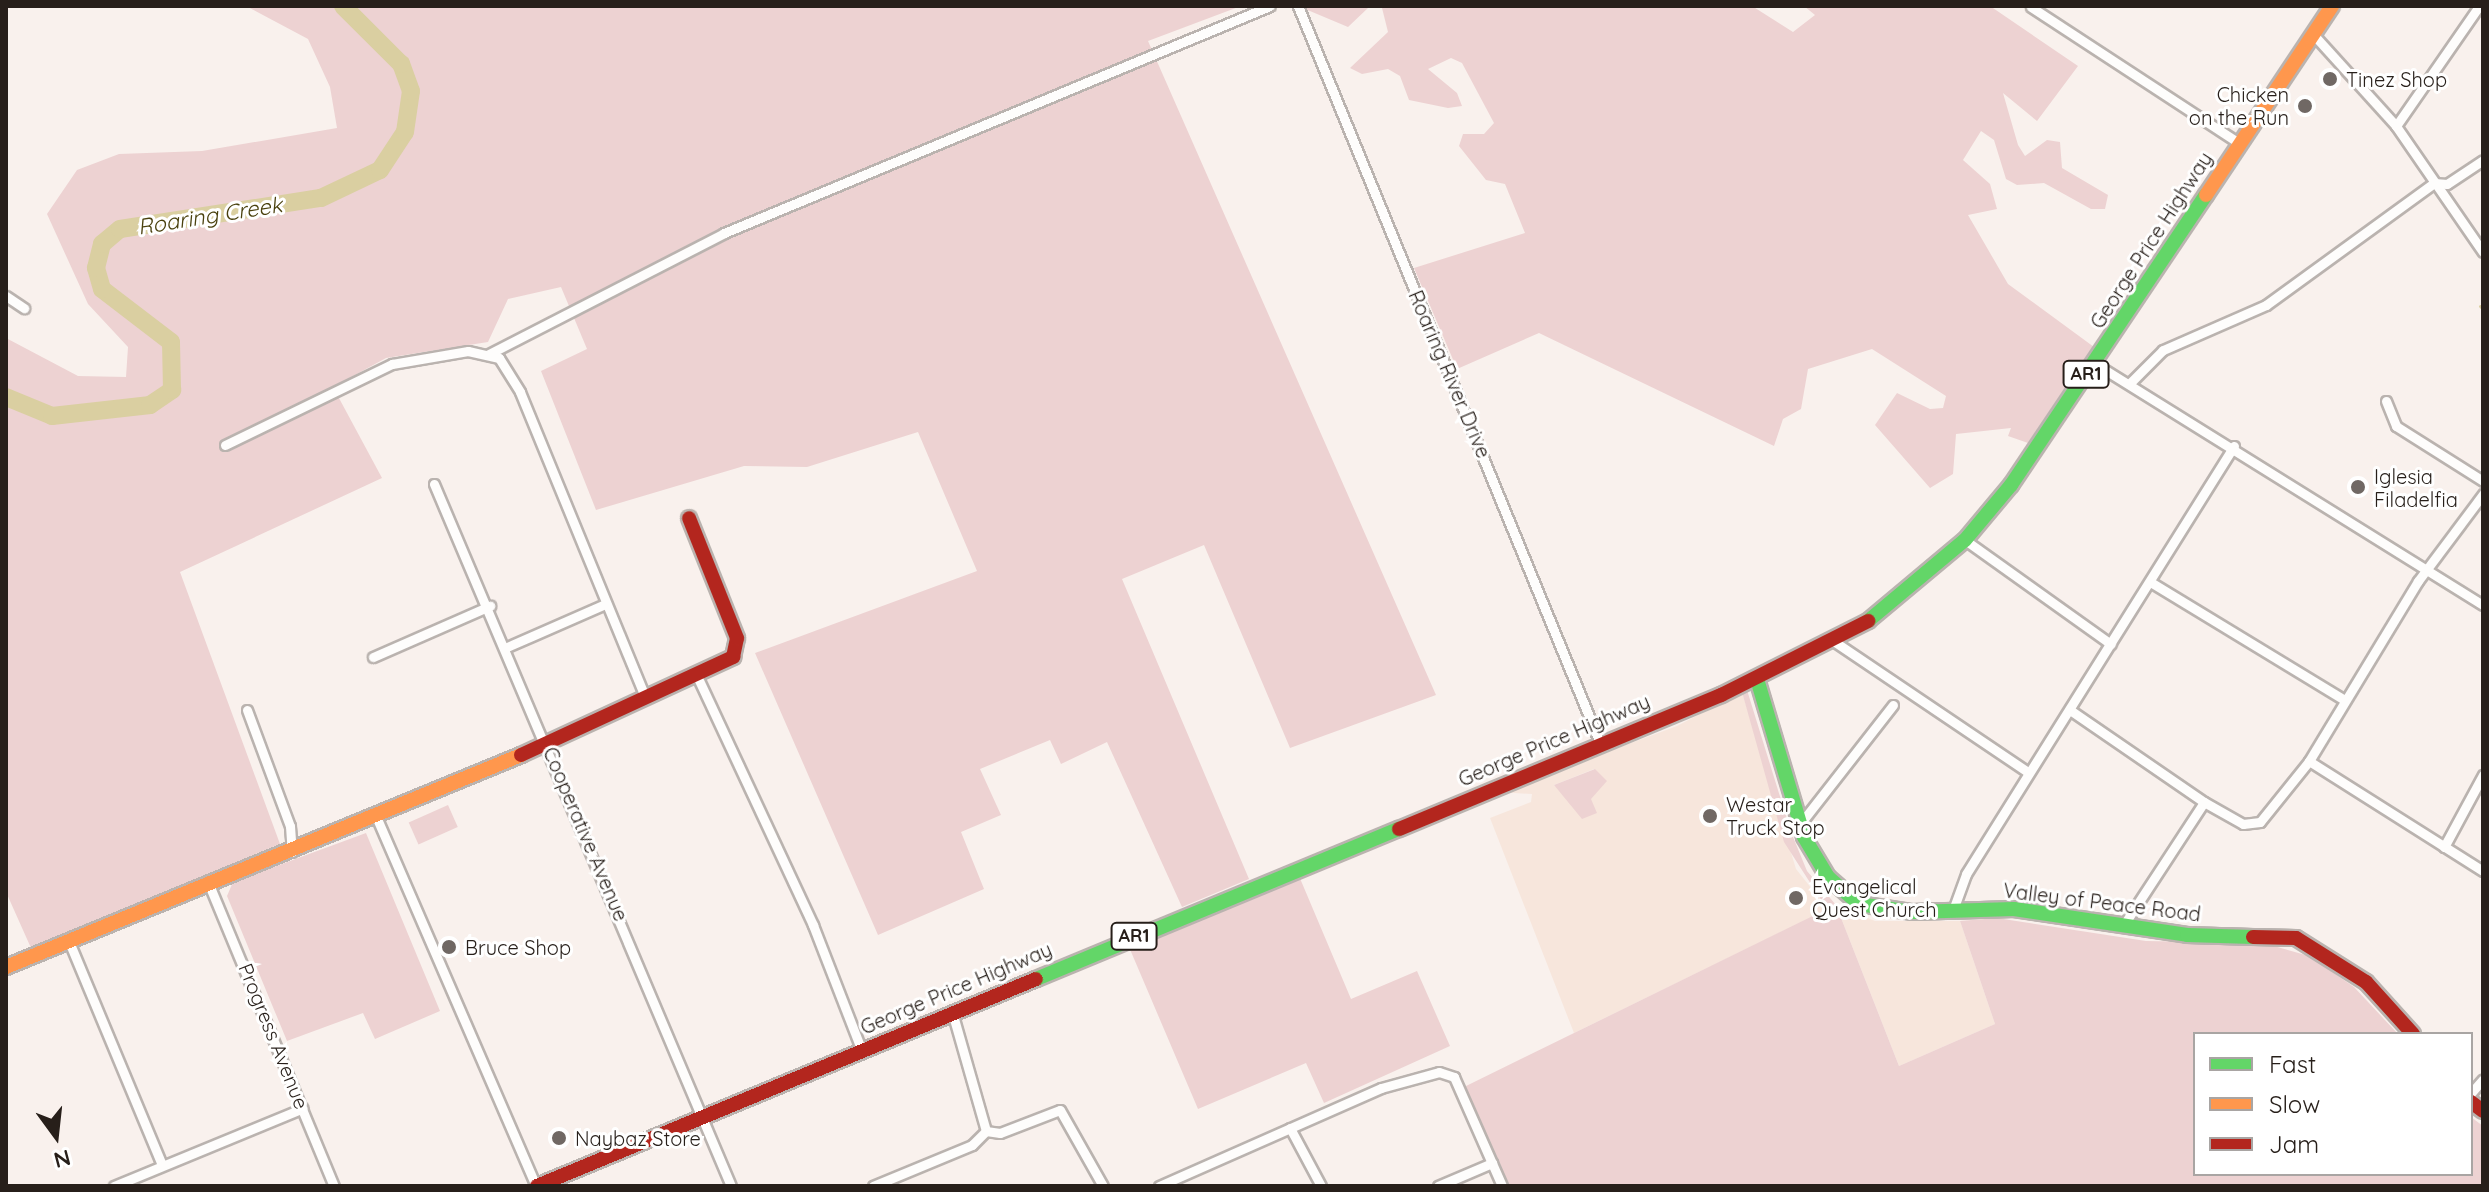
<!DOCTYPE html>
<html>
<head>
<meta charset="utf-8">
<style>
	body { margin:0 }
	#map { position:relative; width:2489px; height:1192px; overflow:hidden; background:#f9f1ed; font-family:Quicksand,sans-serif }
	div>[style] { position:absolute }
	[style*='--x'] { left:calc(var(--x)*1px); top:calc(var(--y)*1px); width:calc(var(--w)*1px); rotate:calc(var(--a)*1deg) }
	.built>* { inset:0; background:#f7e6dc }
	.green>* { inset:0; background:#edd2d2; transform-origin:0 0 }
	.stream>* { height:3px; margin:-1.5px; padding:0 1.5px; transform-origin:1.5px; border-radius:1.5px; background:#dacfa1 }
	.river>* { height:18px; margin:-9px; padding:0 9px; transform-origin:9px; border-radius:9px; background:#dacfa1 }
	.roads { filter:drop-shadow(2px 0 #bab3af) drop-shadow(-2px 0 #bab3af) drop-shadow(0 2px #bab3af) drop-shadow(0 -2px #bab3af) }
	.street>* { height:9px; margin:-4.5px; padding:0 4.5px; transform-origin:4.5px; border-radius:4.5px; background:#fefdfc }
	.fast>* { height:14px; margin:-7px; padding:0 7px; transform-origin:7px; border-radius:7px; background:#63d668 }
	.slow>* { height:14px; margin:-7px; padding:0 7px; transform-origin:7px; border-radius:7px; background:#ff974d }
	.jam>* { height:14px; margin:-7px; padding:0 7px; transform-origin:7px; border-radius:7px; background:#b3261e }
	.dots>* { width:22px; height:22px; translate:-50% -50%; box-sizing:border-box; border:4px solid #fff; border-radius:50% }
	span { translate:-50% -50%; white-space:nowrap; text-align:center; line-height:1.15; -webkit-text-stroke:6px #fff; paint-order:stroke }
	.shield-label span { padding:2px 6px; background:#fff; border:2px solid; border-radius:6px; -webkit-text-stroke-width:0 }
	.shield-label { font-size:18px; color:#271f1a; font-weight:700 }
	.poi-label { font-size:20px; color:#271f1a }
	.left { translate:0 -50%; text-align:left }
	.right { translate:-100% -50%; text-align:right }
	.street-label { font-size:20px; color:#271f1a }
	.water-label { font-size:22px; color:#49400d; font-style:italic }
	.frame { position:absolute; inset:0; border:8px solid #271f1a; pointer-events:none }
	.legend { position:absolute; left:2193px; top:1032px; width:280px; height:144px; box-sizing:border-box; background:#fff; border:2px solid #a9a5a3; margin:0; padding:10px 14px; list-style:none; font-size:24px; color:#271f1a }
	.legend li { display:flex; align-items:center; gap:16px; height:40px }
	.legend b { width:40px; border:2px solid #a9a5a3 }
	.north { position:absolute; left:16px; top:1096px; width:80px; height:80px; -webkit-text-stroke:6px #fff; paint-order:stroke; rotate:165deg; font-size:22px; font-weight:700; line-height:32px; text-align:center; color:#271f1a }
	.north::after { content:''; display:block; margin:auto; width:28px; height:36px; background:#271f1a; clip-path:polygon(50% 0,100% 100%,50% 72%,0 100%) }
</style>
</head>
<body>
<div id="map">
	<div class="built">
		<div style="clip-path:polygon(evenodd,1742px 692px,1796px 869px,1828px 909px,1574px 1033px,1490px 818px,1531px 802px,1532px 794px,1499px 792px,1677px 726px,1742px 692px,1594px 769px,1598px 785px,1578px 807px,1554px 785px,1594px 769px)"></div>
		<div style="clip-path:polygon(1836px 905px,1875px 921px,1960px 921px,1995px 1024px,1899px 1066px)"></div>
	</div>
	<div class="green">
		<div style="clip-path:polygon(246px 6px,1241px 6px,1148px 41px,1436px 695px,1290px 748px,1204px 545px,1122px 579px,1249px 879px,1182px 907px,1107px 742px,1061px 764px,1050px 740px,980px 769px,1001px 815px,961px 832px,984px 889px,878px 935px,755px 653px,977px 571px,918px 432px,807px 467px,744px 466px,596px 510px,541px 371px,587px 349px,561px 287px,508px 299px,488px 342px,386px 358px,333px 387px,382px 478px,180px 572px,280px 844px,31px 948px,6px 892px,6px 338px,78px 376px,126px 377px,128px 347px,88px 304px,47px 214px,77px 170px,119px 154px,202px 151px,337px 128px,330px 87px,308px 39px)"></div>
		<div style="clip-path:polygon(1298px 6px,1752px 6px,1793px 32px,1815px 15px,1804px 6px,1990px 6px,2078px 66px,2037px 121px,2003px 93px,2018px 145px,2025px 156px,2047px 140px,2060px 142px,2062px 168px,2108px 195px,2105px 209px,2091px 209px,2044px 183px,2017px 185px,2006px 179px,1994px 140px,1981px 131px,1963px 160px,1990px 184px,1997px 209px,1968px 215px,2008px 284px,2094px 347px,2028px 443px,2008px 436px,2011px 428px,1956px 434px,1953px 474px,1930px 488px,1875px 425px,1897px 393px,1930px 409px,1943px 408px,1946px 396px,1872px 349px,1808px 369px,1801px 409px,1783px 419px,1774px 446px,1539px 333px,1457px 369px,1414px 268px,1525px 233px,1505px 184px,1486px 180px,1459px 146px,1463px 134px,1484px 134px,1494px 123px,1462px 63px,1451px 58px,1428px 69px,1457px 93px,1462px 106px,1448px 108px,1409px 100px,1400px 76px,1388px 69px,1362px 74px,1350px 68px,1388px 32px,1382px 8px,1368px 8px,1348px 27px)"></div>
		<div style="clip-path:polygon(1747px 690px,1791px 832px,1807px 871px,1836px 905px,1899px 1066px,1995px 1024px,1960px 921px,1997px 918px,2146px 941px,2263px 943px,2309px 956px,2354px 987px,2398px 1034px,2195px 1034px,2195px 1174px,2471px 1174px,2471px 1117px,2483px 1126px,2483px 1186px,1508px 1186px,1464px 1087px,1827px 909px,1784px 842px,1742px 692px)"></div>
		<div style="clip-path:polygon(1595px 769px,1607px 781px,1591px 799px,1597px 813px,1582px 819px,1554px 785px)"></div>
		<div style="left:448px;top:805px;width:24px;height:43px;rotate:66deg"></div>
		<div style="clip-path:polygon(366px 833px,440px 1011px,375px 1039px,363px 1013px,287px 1041px,227px 896px,233px 882px)"></div>
		<div style="clip-path:polygon(1299px 876px,1351px 999px,1417px 971px,1450px 1046px,1324px 1103px,1306px 1063px,1198px 1109px,1129px 947px)"></div>
	</div>
	<div class="stream">
		<div style="--x:2480;--y:306;--w:4;--a:45"></div>
	</div>
	<div class="river">
		<div style="--x:6;--y:397;--w:50;--a:22.4"></div>
		<div style="--x:52;--y:416;--w:99;--a:-6.4"></div>
		<div style="--x:150;--y:405;--w:27;--a:-34"></div>
		<div style="--x:172;--y:390;--w:48;--a:-91.2"></div>
		<div style="--x:171;--y:342;--w:87;--a:-142.5"></div>
		<div style="--x:102;--y:289;--w:22;--a:-106"></div>
		<div style="--x:96;--y:268;--w:25;--a:-76"></div>
		<div style="--x:102;--y:244;--w:23;--a:-40"></div>
		<div style="--x:120;--y:229;--w:203;--a:-8.8"></div>
		<div style="--x:321;--y:198;--w:65;--a:-25.4"></div>
		<div style="--x:380;--y:170;--w:45;--a:-56.7"></div>
		<div style="--x:405;--y:132;--w:41;--a:-81.7"></div>
		<div style="--x:411;--y:91;--w:29;--a:-110"></div>
		<div style="--x:401;--y:64;--w:82;--a:-135"></div>
	</div>
	<div class="roads">
		<div class="street">
			<div style="--x:1298;--y:6;--w:796;--a:67.72"></div>
			<div style="--x:2031;--y:7;--w:249;--a:33.2"></div>
			<div style="--x:2313;--y:34;--w:124;--a:47.9"></div>
			<div style="--x:2396;--y:126;--w:153;--a:55.4"></div>
			<div style="--x:2396;--y:126;--w:146;--a:-55.3"></div>
			<div style="--x:6;--y:296;--w:22;--a:34"></div>
			<div style="--x:489;--y:354;--w:264;--a:-27.2"></div>
			<div style="--x:724;--y:233;--w:591;--a:-22.58"></div>
			<div style="--x:2094;--y:363;--w:458;--a:31.9"></div>
			<div style="--x:2131;--y:382;--w:45;--a:-45"></div>
			<div style="--x:2163;--y:350;--w:112;--a:-23.6"></div>
			<div style="--x:2266;--y:305;--w:208;--a:-36"></div>
			<div style="--x:2434;--y:183;--w:13;--a:4"></div>
			<div style="--x:2447;--y:184;--w:43;--a:-33.7"></div>
			<div style="--x:2386;--y:401;--w:27;--a:68"></div>
			<div style="--x:2396;--y:426;--w:103;--a:32.3"></div>
			<div style="--x:225;--y:445;--w:186;--a:-25.9"></div>
			<div style="--x:392;--y:364;--w:77;--a:-9.7"></div>
			<div style="--x:468;--y:351;--w:32;--a:13"></div>
			<div style="--x:499;--y:358;--w:40;--a:58"></div>
			<div style="--x:520;--y:392;--w:330;--a:67.7"></div>
			<div style="--x:434;--y:484;--w:762;--a:67.07"></div>
			<div style="--x:1965;--y:540;--w:179;--a:35.5"></div>
			<div style="--x:2152;--y:583;--w:223;--a:31.3"></div>
			<div style="--x:1835;--y:642;--w:233;--a:34"></div>
			<div style="--x:507;--y:647;--w:105;--a:-23.6"></div>
			<div style="--x:373;--y:657;--w:128;--a:-23.6"></div>
			<div style="--x:697;--y:676;--w:275;--a:65"></div>
			<div style="--x:813;--y:925;--w:133;--a:68.8"></div>
			<div style="--x:247;--y:710;--w:124;--a:69.7"></div>
			<div style="--x:290;--y:826;--w:26;--a:86"></div>
			<div style="--x:2070;--y:710;--w:163;--a:34.5"></div>
			<div style="--x:2204;--y:802;--w:45;--a:29.4"></div>
			<div style="--x:2243;--y:824;--w:17;--a:-7"></div>
			<div style="--x:2260;--y:822;--w:78;--a:-51.2"></div>
			<div style="--x:2309;--y:761;--w:210;--a:-58.8"></div>
			<div style="--x:2418;--y:581;--w:109;--a:-53.2"></div>
			<div style="--x:2309;--y:761;--w:206;--a:32.3"></div>
			<div style="--x:375;--y:814;--w:405;--a:66.6"></div>
			<div style="--x:1800;--y:824;--w:151;--a:-52"></div>
			<div style="--x:2444;--y:847;--w:82;--a:-61.6"></div>
			<div style="--x:210;--y:887;--w:324;--a:67.5"></div>
			<div style="--x:1953;--y:910;--w:38;--a:-70"></div>
			<div style="--x:1966;--y:874;--w:505;--a:-57.95"></div>
			<div style="--x:2123;--y:926;--w:148;--a:-56.8"></div>
			<div style="--x:70;--y:944;--w:239;--a:67.4"></div>
			<div style="--x:2471;--y:1093;--w:18;--a:-49"></div>
			<div style="--x:1290;--y:1128;--w:66;--a:61.9"></div>
			<div style="--x:986;--y:1131;--w:14;--a:8"></div>
			<div style="--x:1000;--y:1133;--w:64;--a:-21"></div>
			<div style="--x:1060;--y:1110;--w:87;--a:60.5"></div>
			<div style="--x:114;--y:1186;--w:204;--a:-22.4"></div>
			<div style="--x:873;--y:1186;--w:107;--a:-22.5"></div>
			<div style="--x:972;--y:1145;--w:20;--a:-45"></div>
			<div style="--x:986;--y:1131;--w:124;--a:-105.9"></div>
			<div style="--x:1159;--y:1186;--w:243;--a:-23.8"></div>
			<div style="--x:1381;--y:1088;--w:60;--a:-15.4"></div>
			<div style="--x:1439;--y:1072;--w:16;--a:18"></div>
			<div style="--x:1454;--y:1077;--w:119;--a:66.2"></div>
			<div style="--x:1438;--y:1186;--w:59;--a:-23.1"></div>
		</div>
		<div class="fast">
			<div style="--x:1868;--y:621;--w:126;--a:-39.9"></div>
			<div style="--x:1965;--y:540;--w:72;--a:-50.1"></div>
			<div style="--x:2011;--y:485;--w:349;--a:-56.1"></div>
			<div style="--x:1757;--y:679;--w:165;--a:73.4"></div>
			<div style="--x:1804;--y:837;--w:47;--a:59"></div>
			<div style="--x:1828;--y:877;--w:41;--a:41.1"></div>
			<div style="--x:1859;--y:904;--w:54;--a:8.6"></div>
			<div style="--x:1912;--y:912;--w:102;--a:-1.7"></div>
			<div style="--x:2014;--y:909;--w:175;--a:8.5"></div>
			<div style="--x:2187;--y:935;--w:66;--a:1.7"></div>
			<div style="--x:1036;--y:979;--w:393;--a:-22.5"></div>
		</div>
		<div class="slow">
			<div style="--x:2206;--y:195;--w:227;--a:-56.3"></div>
			<div style="--x:6;--y:967;--w:557;--a:-22.37"></div>
		</div>
		<div class="jam">
			<div style="--x:521;--y:755;--w:234;--a:-24.8"></div>
			<div style="--x:733;--y:657;--w:19;--a:-78"></div>
			<div style="--x:737;--y:638;--w:129;--a:-111.8"></div>
			<div style="--x:1399;--y:829;--w:349;--a:-22.6"></div>
			<div style="--x:1721;--y:695;--w:165;--a:-26.7"></div>
			<div style="--x:2253;--y:937;--w:43;--a:1.3"></div>
			<div style="--x:2296;--y:938;--w:83;--a:32.2"></div>
			<div style="--x:2366;--y:982;--w:70;--a:47.9"></div>
			<div style="--x:2471;--y:1102;--w:15;--a:37"></div>
			<div style="--x:537;--y:1186;--w:540;--a:-22.53"></div>
		</div>
	</div>
	<div class="dots">
		<div style="left:2330px;top:79px;background:#706864"></div>
		<div style="left:2305px;top:106px;background:#706864"></div>
		<div style="left:2358px;top:487px;background:#706864"></div>
		<div style="left:1710px;top:816px;background:#706864"></div>
		<div style="left:1796px;top:898px;background:#706864"></div>
		<div style="left:449px;top:947px;background:#706864"></div>
		<div style="left:559px;top:1138px;background:#706864"></div>
	</div>
	<div class="shield-label">
		<span style="left:2086px;top:374px">AR1</span>
		<span style="left:1134px;top:936px">AR1</span>
	</div>
	<div class="poi-label">
		<span class="left" style="left:2346px;top:79px">Tinez Shop</span>
		<span class="right" style="left:2289px;top:106px">Chicken<br>on the Run</span>
		<span class="left" style="left:2374px;top:488px">Iglesia<br>Filadelfia</span>
		<span class="left" style="left:1726px;top:816px">Westar<br>Truck Stop</span>
		<span class="left" style="left:1812px;top:898px">Evangelical<br>Quest Church</span>
		<span class="left" style="left:465px;top:947px">Bruce Shop</span>
		<span class="left" style="left:575px;top:1138px">Naybaz Store</span>
	</div>
	<div class="street-label">
		<span style="left:2151px;top:240px;rotate:-57deg">George Price Highway</span>
		<span style="left:1450px;top:374px;rotate:67deg">Roaring River Drive</span>
		<span style="left:1554px;top:740px;rotate:-23deg">George Price Highway</span>
		<span style="left:586px;top:834px;rotate:67deg">Cooperative Avenue</span>
		<span style="left:2102px;top:902px;rotate:7deg">Valley of Peace Road</span>
		<span style="left:956px;top:988px;rotate:-23deg">George Price Highway</span>
		<span style="left:274px;top:1036px;rotate:68deg">Progress Avenue</span>
	</div>
	<div class="water-label">
		<span style="left:210px;top:216px;rotate:-9deg">Roaring Creek</span>
	</div>
	<div class="frame"></div>
	<ul class="legend">
	<li><b style="height:10px;background:#63d668"></b>Fast</li>
	<li><b style="height:10px;background:#ff974d"></b>Slow</li>
	<li><b style="height:10px;background:#b3261e"></b>Jam</li>
	</ul>
	<div class="north">N</div>
</div>
</body>
</html>
